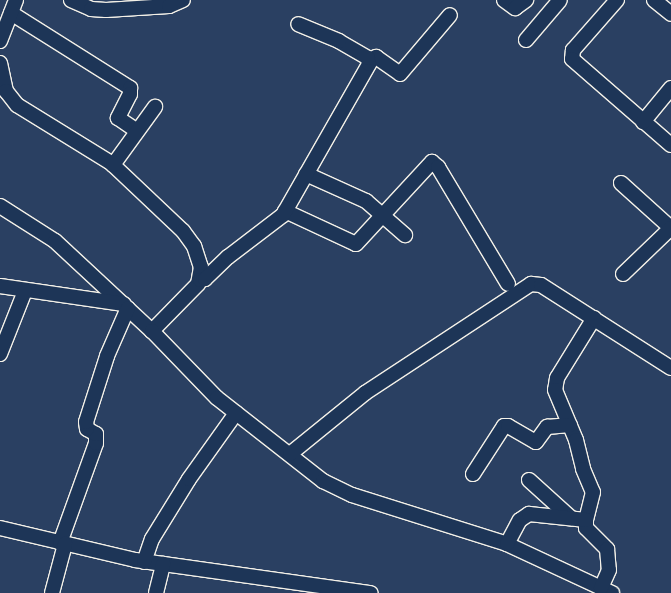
<!DOCTYPE html>
<html>
<head>
<meta charset="utf-8">
<style>
	body { margin:0 }
	#map { position:relative; width:671px; height:593px; overflow:hidden; background:#2a4062; font-family:Dekko,sans-serif }
	div>[style] { position:absolute }
	[style*='--x'] { left:calc(var(--x)*1px); top:calc(var(--y)*1px); width:calc(var(--w)*1px); rotate:calc(var(--a)*1deg) }
	.roads { filter:drop-shadow(1px 0 #f4f1e8) drop-shadow(-1px 0 #f4f1e8) drop-shadow(0 1px #f4f1e8) drop-shadow(0 -1px #f4f1e8) }
	.minor>* { height:14px; margin:-7px; padding:0 7px; transform-origin:7px; border-radius:7px; background:#1d3557 }
	span { translate:-50% -50%; white-space:nowrap; text-align:center; line-height:1.15; -webkit-text-stroke:3.5px #1d3557; paint-order:stroke }
</style>
</head>
<body>
<div id="map">
	<div class="roads">
		<div class="minor">
			<div style="--x:71;--y:0;--w:22;--a:24"></div>
			<div style="--x:91;--y:9;--w:15;--a:4"></div>
			<div style="--x:106;--y:10;--w:63;--a:-3.6"></div>
			<div style="--x:169;--y:6;--w:15;--a:-23"></div>
			<div style="--x:504;--y:0;--w:14;--a:36"></div>
			<div style="--x:515;--y:8;--w:14;--a:-36"></div>
			<div style="--x:617;--y:0;--w:67;--a:131.3"></div>
			<div style="--x:573;--y:50;--w:9;--a:96"></div>
			<div style="--x:572;--y:59;--w:131;--a:41"></div>
			<div style="--x:654;--y:0;--w:22;--a:39"></div>
			<div style="--x:11;--y:13;--w:141;--a:32.2"></div>
			<div style="--x:130;--y:88;--w:6;--a:90"></div>
			<div style="--x:130;--y:94;--w:27;--a:117"></div>
			<div style="--x:118;--y:118;--w:23;--a:34"></div>
			<div style="--x:526;--y:40;--w:52;--a:-49.6"></div>
			<div style="--x:0;--y:41;--w:44;--a:-68.7"></div>
			<div style="--x:369;--y:60;--w:8;--a:-23"></div>
			<div style="--x:376;--y:57;--w:29;--a:35"></div>
			<div style="--x:400;--y:74;--w:77;--a:-49.7"></div>
			<div style="--x:0;--y:63;--w:29;--a:78"></div>
			<div style="--x:6;--y:91;--w:18;--a:52"></div>
			<div style="--x:17;--y:105;--w:110;--a:31.7"></div>
			<div style="--x:111;--y:163;--w:99;--a:43.4"></div>
			<div style="--x:183;--y:231;--w:19;--a:54"></div>
			<div style="--x:194;--y:246;--w:22;--a:72"></div>
			<div style="--x:201;--y:267;--w:17;--a:100"></div>
			<div style="--x:198;--y:284;--w:66;--a:134.4"></div>
			<div style="--x:643;--y:122;--w:44;--a:-50.5"></div>
			<div style="--x:113;--y:165;--w:72;--a:-54.1"></div>
			<div style="--x:306;--y:174;--w:66;--a:24.2"></div>
			<div style="--x:366;--y:201;--w:52;--a:41.1"></div>
			<div style="--x:621;--y:183;--w:67;--a:42"></div>
			<div style="--x:0;--y:206;--w:65;--a:32.5"></div>
			<div style="--x:55;--y:241;--w:132;--a:42.9"></div>
			<div style="--x:152;--y:331;--w:93;--a:45.9"></div>
			<div style="--x:217;--y:398;--w:135;--a:38.1"></div>
			<div style="--x:323;--y:481;--w:32;--a:26"></div>
			<div style="--x:352;--y:495;--w:163;--a:17.5"></div>
			<div style="--x:507;--y:544;--w:116;--a:25"></div>
			<div style="--x:285;--y:211;--w:78;--a:24.9"></div>
			<div style="--x:356;--y:244;--w:112;--a:-47.2"></div>
			<div style="--x:432;--y:162;--w:8;--a:40"></div>
			<div style="--x:438;--y:167;--w:136;--a:59.1"></div>
			<div style="--x:623;--y:274;--w:66;--a:-43.8"></div>
			<div style="--x:200;--y:280;--w:5;--a:-11"></div>
			<div style="--x:205;--y:279;--w:32;--a:-44"></div>
			<div style="--x:228;--y:257;--w:69;--a:-37.4"></div>
			<div style="--x:283;--y:215;--w:174;--a:-60.3"></div>
			<div style="--x:369;--y:64;--w:6;--a:-99"></div>
			<div style="--x:368;--y:58;--w:34;--a:-150"></div>
			<div style="--x:339;--y:41;--w:44;--a:-157.5"></div>
			<div style="--x:0;--y:286;--w:125;--a:8.3"></div>
			<div style="--x:594;--y:318;--w:70;--a:121.7"></div>
			<div style="--x:557;--y:378;--w:12;--a:99"></div>
			<div style="--x:555;--y:390;--w:54;--a:67.2"></div>
			<div style="--x:576;--y:440;--w:30;--a:76"></div>
			<div style="--x:583;--y:469;--w:25;--a:67"></div>
			<div style="--x:593;--y:492;--w:29;--a:104"></div>
			<div style="--x:586;--y:520;--w:8;--a:90"></div>
			<div style="--x:586;--y:528;--w:30;--a:45"></div>
			<div style="--x:607;--y:549;--w:21;--a:85"></div>
			<div style="--x:609;--y:570;--w:20;--a:114"></div>
			<div style="--x:0;--y:354;--w:68;--a:-68.4"></div>
			<div style="--x:290;--y:454;--w:97;--a:-39.1"></div>
			<div style="--x:365;--y:393;--w:199;--a:-33.3"></div>
			<div style="--x:531;--y:284;--w:10;--a:6"></div>
			<div style="--x:541;--y:285;--w:154;--a:32.6"></div>
			<div style="--x:473;--y:474;--w:57;--a:-57.1"></div>
			<div style="--x:504;--y:426;--w:4;--a:0"></div>
			<div style="--x:508;--y:426;--w:32;--a:30"></div>
			<div style="--x:536;--y:442;--w:19;--a:-54"></div>
			<div style="--x:547;--y:427;--w:23;--a:-5"></div>
			<div style="--x:529;--y:480;--w:57;--a:42.1"></div>
			<div style="--x:0;--y:528;--w:139;--a:13.3"></div>
			<div style="--x:135;--y:560;--w:238;--a:8"></div>
			<div style="--x:60;--y:543;--w:106;--a:-70.2"></div>
			<div style="--x:96;--y:443;--w:9;--a:-90"></div>
			<div style="--x:96;--y:434;--w:10;--a:-151"></div>
			<div style="--x:87;--y:429;--w:7;--a:-98"></div>
			<div style="--x:86;--y:422;--w:69;--a:-72.3"></div>
			<div style="--x:107;--y:356;--w:52;--a:-66.4"></div>
			<div style="--x:507;--y:544;--w:27;--a:-62"></div>
			<div style="--x:520;--y:520;--w:11;--a:-34"></div>
			<div style="--x:529;--y:514;--w:57;--a:6"></div>
			<div style="--x:144;--y:562;--w:24;--a:-71"></div>
			<div style="--x:152;--y:539;--w:70;--a:-58.3"></div>
			<div style="--x:189;--y:479;--w:81;--a:-54.5"></div>
			<div style="--x:52;--y:593;--w:51;--a:-75.1"></div>
			<div style="--x:156;--y:593;--w:30;--a:-76"></div>
		</div>
	</div>
</div>
</body>
</html>
